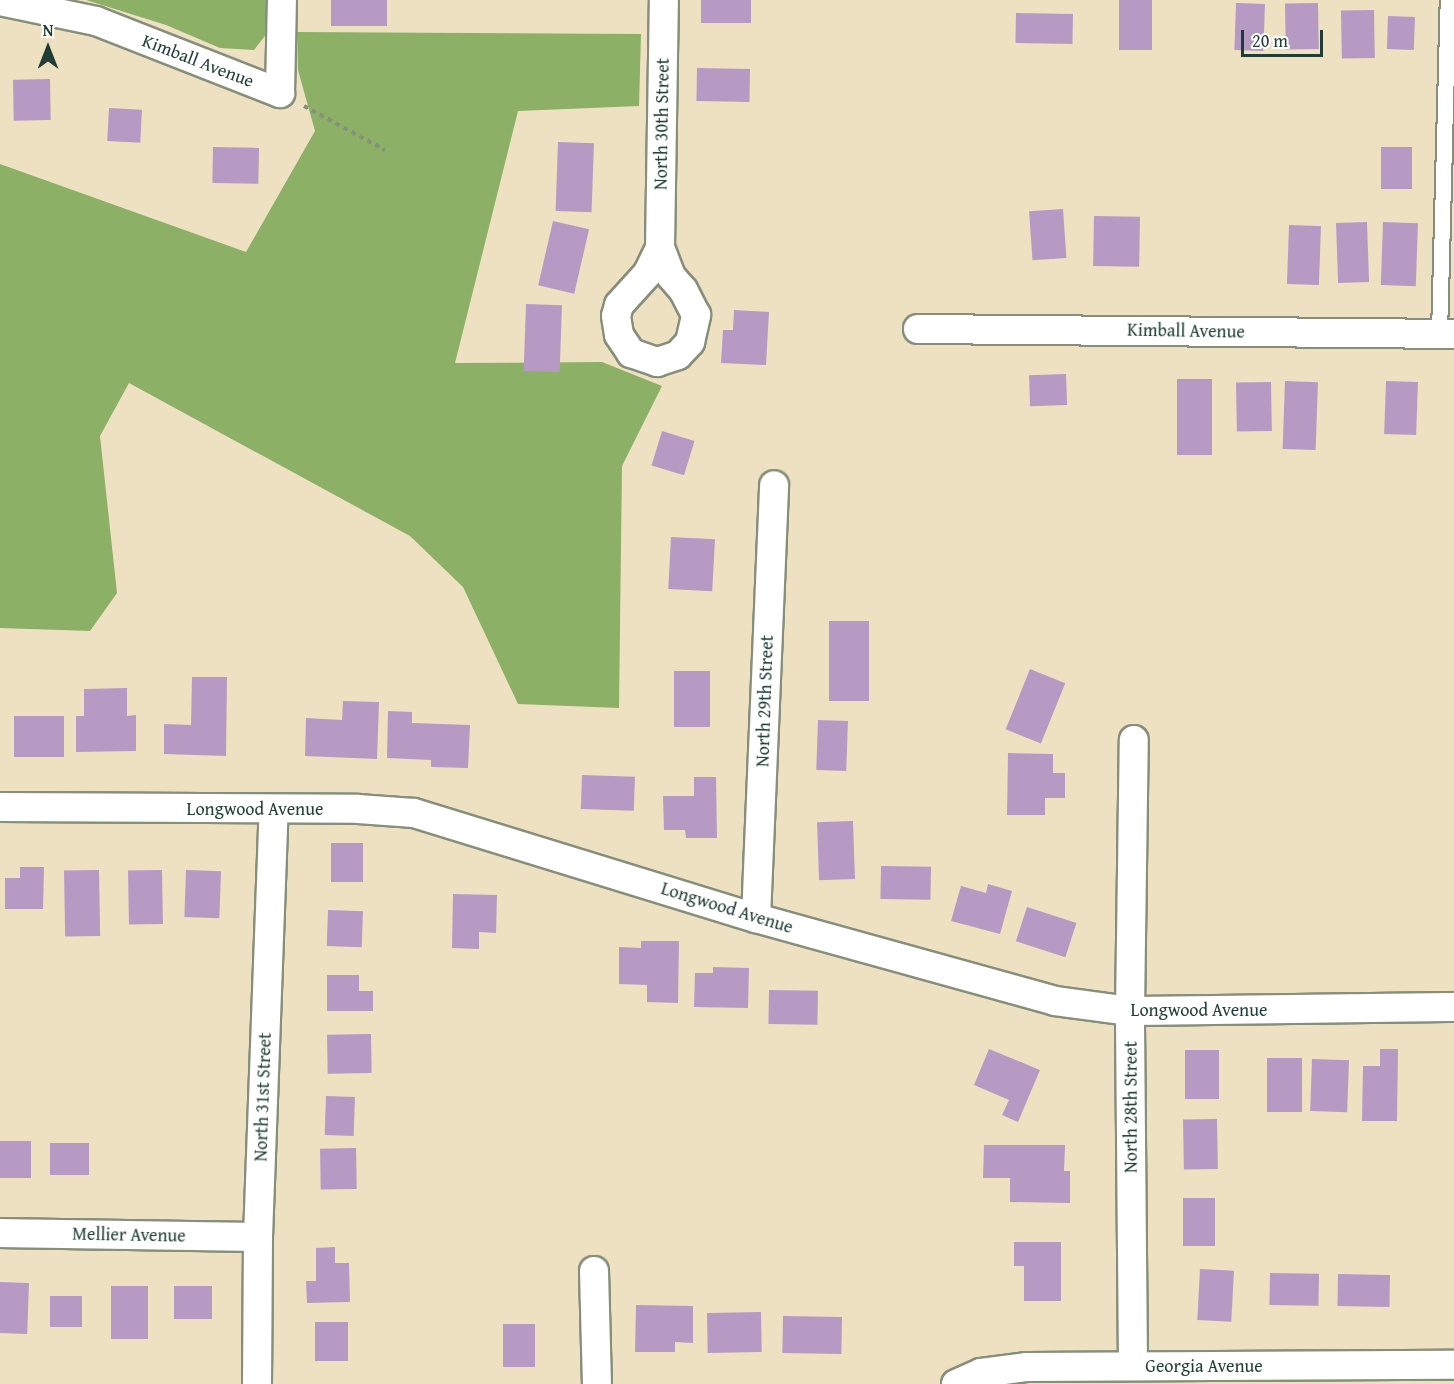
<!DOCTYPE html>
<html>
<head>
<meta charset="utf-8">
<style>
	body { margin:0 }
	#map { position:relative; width:1454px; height:1384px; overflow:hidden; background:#eee1c2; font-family:"Gentium Book Plus",serif }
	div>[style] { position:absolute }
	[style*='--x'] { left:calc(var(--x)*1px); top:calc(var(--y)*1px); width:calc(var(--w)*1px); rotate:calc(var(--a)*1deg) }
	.forest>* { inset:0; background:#8bb066 }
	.building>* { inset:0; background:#b69ac4; transform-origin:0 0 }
	.path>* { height:4px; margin-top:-2px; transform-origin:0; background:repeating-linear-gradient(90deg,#868f7b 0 4.5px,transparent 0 9px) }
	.roads { filter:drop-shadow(2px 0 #868f7b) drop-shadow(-2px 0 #868f7b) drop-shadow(0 2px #868f7b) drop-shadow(0 -2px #868f7b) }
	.service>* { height:15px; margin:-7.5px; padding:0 7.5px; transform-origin:7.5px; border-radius:7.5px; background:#fff }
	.minor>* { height:28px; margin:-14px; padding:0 14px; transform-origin:14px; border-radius:14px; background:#fff }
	span { translate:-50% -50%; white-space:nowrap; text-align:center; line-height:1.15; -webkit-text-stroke:6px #fff; paint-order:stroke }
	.street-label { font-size:18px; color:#1f3d34 }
	.north { position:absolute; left:18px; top:18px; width:60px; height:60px; -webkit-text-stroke:4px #fff; paint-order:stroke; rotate:0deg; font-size:16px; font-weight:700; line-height:24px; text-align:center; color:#1f3d34 }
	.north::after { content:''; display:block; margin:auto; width:21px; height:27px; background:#1f3d34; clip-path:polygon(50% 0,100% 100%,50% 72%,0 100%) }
	.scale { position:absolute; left:1241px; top:30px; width:82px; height:27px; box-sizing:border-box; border:3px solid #1f3d34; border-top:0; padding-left:8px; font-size:18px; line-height:21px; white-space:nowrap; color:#1f3d34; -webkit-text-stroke:4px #fff; paint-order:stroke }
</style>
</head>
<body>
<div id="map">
	<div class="forest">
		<div style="clip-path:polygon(86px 0,268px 0,268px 32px,254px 50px,220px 48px,166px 25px)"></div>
		<div style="clip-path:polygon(297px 32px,641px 34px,639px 106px,518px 111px,455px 363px,602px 362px,662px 386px,622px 466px,619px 708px,518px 704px,463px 587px,410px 536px,129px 383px,100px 436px,117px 593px,90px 631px,0 628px,0 164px,246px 252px,315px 131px,298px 70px)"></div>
	</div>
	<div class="building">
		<div style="left:331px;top:0;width:56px;height:26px"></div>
		<div style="left:701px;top:0;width:50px;height:23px"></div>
		<div style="left:1119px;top:0;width:33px;height:50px"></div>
		<div style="left:1236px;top:3px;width:29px;height:47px;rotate:2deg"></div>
		<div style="left:1318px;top:3px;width:46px;height:33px;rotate:89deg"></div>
		<div style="left:1374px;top:10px;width:48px;height:33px;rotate:89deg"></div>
		<div style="left:1016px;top:13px;width:57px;height:30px;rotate:1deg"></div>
		<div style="left:1388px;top:16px;width:27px;height:33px;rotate:2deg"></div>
		<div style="left:697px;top:68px;width:53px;height:33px;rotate:1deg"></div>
		<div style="left:50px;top:79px;width:41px;height:37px;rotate:89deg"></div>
		<div style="left:109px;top:108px;width:33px;height:33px;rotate:3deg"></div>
		<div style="left:558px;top:142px;width:36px;height:69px;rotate:2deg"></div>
		<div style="left:213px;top:147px;width:46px;height:36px;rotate:1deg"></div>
		<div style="left:1412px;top:147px;width:42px;height:31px;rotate:90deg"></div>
		<div style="left:1063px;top:209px;width:49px;height:34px;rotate:86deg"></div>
		<div style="left:1094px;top:216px;width:46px;height:50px;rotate:1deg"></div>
		<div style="left:553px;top:221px;width:37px;height:66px;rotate:13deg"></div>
		<div style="left:1367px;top:222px;width:60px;height:31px;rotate:88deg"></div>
		<div style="left:1383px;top:222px;width:35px;height:63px;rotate:2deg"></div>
		<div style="left:1289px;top:225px;width:32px;height:59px;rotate:2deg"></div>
		<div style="left:526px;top:304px;width:36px;height:67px;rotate:2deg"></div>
		<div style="clip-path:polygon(734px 310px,769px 312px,766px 365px,721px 363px,723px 330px,733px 330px)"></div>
		<div style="left:1066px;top:374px;width:31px;height:37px;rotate:88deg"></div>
		<div style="left:1177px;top:379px;width:35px;height:76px"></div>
		<div style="left:1285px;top:381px;width:33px;height:68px;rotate:2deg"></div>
		<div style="left:1386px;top:381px;width:32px;height:53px;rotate:2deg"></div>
		<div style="left:1271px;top:382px;width:49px;height:35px;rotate:89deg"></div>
		<div style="left:662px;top:431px;width:34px;height:36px;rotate:17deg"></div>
		<div style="left:671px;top:537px;width:44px;height:52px;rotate:3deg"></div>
		<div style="left:829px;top:621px;width:40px;height:80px"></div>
		<div style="left:1030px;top:669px;width:38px;height:65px;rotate:22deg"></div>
		<div style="left:674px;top:671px;width:36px;height:56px"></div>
		<div style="clip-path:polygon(192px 677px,227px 677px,226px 756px,164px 754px,164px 724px,191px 725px)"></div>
		<div style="clip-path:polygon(127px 688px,127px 716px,136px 715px,136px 751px,76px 752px,76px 716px,84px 716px,84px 689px)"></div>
		<div style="clip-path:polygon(343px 701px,379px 702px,377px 759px,305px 756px,306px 718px,342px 720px)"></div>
		<div style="clip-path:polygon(388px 711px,412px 712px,412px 723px,470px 725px,468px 768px,431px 767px,431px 760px,387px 758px)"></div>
		<div style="left:14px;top:716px;width:50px;height:41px"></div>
		<div style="left:818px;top:720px;width:30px;height:50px;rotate:2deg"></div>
		<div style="clip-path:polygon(1008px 753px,1053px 754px,1053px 773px,1065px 773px,1065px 798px,1045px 798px,1045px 815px,1007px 815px)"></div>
		<div style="left:582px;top:775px;width:53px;height:34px;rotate:2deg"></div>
		<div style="clip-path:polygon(694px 777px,716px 777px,717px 838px,686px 838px,685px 830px,664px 830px,663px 796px,694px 796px)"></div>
		<div style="left:853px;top:821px;width:58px;height:36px;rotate:88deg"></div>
		<div style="left:331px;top:843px;width:32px;height:39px"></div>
		<div style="left:881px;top:866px;width:50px;height:33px;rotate:1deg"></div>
		<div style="clip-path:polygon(20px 867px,44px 867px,43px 909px,5px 909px,5px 878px,20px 878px)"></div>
		<div style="left:99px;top:870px;width:66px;height:35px;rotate:89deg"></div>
		<div style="left:162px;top:870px;width:54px;height:34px;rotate:89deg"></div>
		<div style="left:186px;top:870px;width:35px;height:47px;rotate:2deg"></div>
		<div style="clip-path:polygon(988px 884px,1012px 891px,1000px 934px,951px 921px,961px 886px,986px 893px)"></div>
		<div style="clip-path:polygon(453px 894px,497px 895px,496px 933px,479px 932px,479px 949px,452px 948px)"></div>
		<div style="left:1027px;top:907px;width:52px;height:36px;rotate:18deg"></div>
		<div style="left:328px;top:910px;width:35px;height:36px;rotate:2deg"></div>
		<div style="clip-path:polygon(641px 941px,679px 941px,678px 1003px,647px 1002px,647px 985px,619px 984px,619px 947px,641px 948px)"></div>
		<div style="clip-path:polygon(713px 967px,749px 968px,748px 1008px,694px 1007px,695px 973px,713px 973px)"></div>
		<div style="clip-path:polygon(327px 975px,359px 975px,359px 991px,373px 991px,373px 1011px,327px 1011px)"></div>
		<div style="left:769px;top:990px;width:49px;height:34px;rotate:1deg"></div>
		<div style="left:371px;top:1034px;width:39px;height:44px;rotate:89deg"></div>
		<div style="clip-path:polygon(989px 1049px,1040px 1070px,1018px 1122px,1002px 1115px,1009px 1100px,974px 1085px)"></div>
		<div style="clip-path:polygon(1380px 1049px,1398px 1049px,1397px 1121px,1362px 1121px,1363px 1066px,1380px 1066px)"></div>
		<div style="left:1185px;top:1050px;width:34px;height:49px"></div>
		<div style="left:1302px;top:1058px;width:54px;height:35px;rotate:90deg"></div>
		<div style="left:1312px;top:1059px;width:37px;height:52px;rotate:2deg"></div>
		<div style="left:326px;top:1096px;width:29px;height:39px;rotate:2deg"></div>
		<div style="left:1217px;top:1119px;width:50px;height:34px;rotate:89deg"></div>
		<div style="left:0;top:1141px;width:31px;height:37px"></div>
		<div style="left:89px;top:1143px;width:32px;height:39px;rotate:90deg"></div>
		<div style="clip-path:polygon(984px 1145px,1065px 1145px,1064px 1171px,1070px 1171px,1070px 1203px,1010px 1202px,1010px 1178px,983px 1178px)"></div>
		<div style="left:356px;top:1148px;width:41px;height:36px;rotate:89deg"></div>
		<div style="left:1183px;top:1198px;width:32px;height:48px"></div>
		<div style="clip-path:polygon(1014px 1242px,1061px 1242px,1061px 1301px,1024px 1301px,1024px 1266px,1014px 1266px)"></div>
		<div style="clip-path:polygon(335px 1247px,335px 1263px,349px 1263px,350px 1302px,307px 1303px,306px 1281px,316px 1281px,316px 1248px)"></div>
		<div style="left:1200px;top:1269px;width:34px;height:51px;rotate:3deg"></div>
		<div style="left:1270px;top:1273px;width:49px;height:32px;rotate:1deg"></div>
		<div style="left:1338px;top:1274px;width:52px;height:32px;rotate:1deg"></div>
		<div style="left:0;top:1282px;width:29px;height:51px;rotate:2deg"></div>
		<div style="left:111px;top:1286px;width:37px;height:53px"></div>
		<div style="left:174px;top:1286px;width:38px;height:33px"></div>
		<div style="left:82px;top:1296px;width:31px;height:32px;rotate:90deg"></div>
		<div style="clip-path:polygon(636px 1305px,693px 1306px,693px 1343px,675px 1342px,675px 1352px,635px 1352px)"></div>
		<div style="left:761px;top:1312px;width:40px;height:54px;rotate:89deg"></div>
		<div style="left:783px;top:1316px;width:59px;height:37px;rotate:1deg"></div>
		<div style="left:315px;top:1322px;width:33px;height:39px"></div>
		<div style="left:503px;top:1324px;width:32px;height:43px"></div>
	</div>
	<div class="path">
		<div style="--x:304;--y:106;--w:92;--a:28.5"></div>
	</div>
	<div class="roads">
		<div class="service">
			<div style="--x:1439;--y:334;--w:334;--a:-88.5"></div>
		</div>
		<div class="minor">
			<div style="--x:0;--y:1;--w:98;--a:11.8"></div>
			<div style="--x:96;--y:21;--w:198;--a:21.4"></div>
			<div style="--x:280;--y:93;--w:93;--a:-88.8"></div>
			<div style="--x:660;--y:248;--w:28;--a:116"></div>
			<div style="--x:648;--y:273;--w:43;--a:132.2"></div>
			<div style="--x:619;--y:305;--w:11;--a:105"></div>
			<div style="--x:616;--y:316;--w:19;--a:81"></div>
			<div style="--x:619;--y:335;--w:22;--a:56"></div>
			<div style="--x:631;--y:353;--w:28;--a:19"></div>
			<div style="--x:657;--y:362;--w:22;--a:-18"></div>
			<div style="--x:678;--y:355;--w:18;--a:-47"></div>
			<div style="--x:690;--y:342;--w:28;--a:-77"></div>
			<div style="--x:696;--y:315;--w:28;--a:-117"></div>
			<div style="--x:683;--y:290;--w:18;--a:-131"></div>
			<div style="--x:671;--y:276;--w:30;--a:-111"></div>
			<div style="--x:660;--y:248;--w:248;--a:-89.1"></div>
			<div style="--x:918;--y:329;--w:536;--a:0.53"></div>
			<div style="--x:0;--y:807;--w:358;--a:0.3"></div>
			<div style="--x:358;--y:809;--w:56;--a:4.1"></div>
			<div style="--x:414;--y:813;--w:358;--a:17.1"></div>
			<div style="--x:756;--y:918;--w:310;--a:15.5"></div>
			<div style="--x:1055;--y:1001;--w:76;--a:7.6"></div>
			<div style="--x:1130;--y:1011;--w:324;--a:-0.7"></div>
			<div style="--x:756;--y:918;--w:433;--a:-87.6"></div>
			<div style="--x:0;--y:1233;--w:258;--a:0.9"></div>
			<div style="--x:594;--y:1271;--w:113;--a:88.5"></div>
			<div style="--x:1133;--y:1366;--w:355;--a:-90.5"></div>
			<div style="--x:1130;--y:1011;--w:271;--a:-89.2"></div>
			<div style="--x:257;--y:1384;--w:147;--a:-89.6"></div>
			<div style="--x:258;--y:1237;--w:427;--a:-87.9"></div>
			<div style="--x:956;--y:1384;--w:27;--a:-24"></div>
			<div style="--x:981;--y:1373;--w:45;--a:-7.6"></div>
			<div style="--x:1026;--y:1367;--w:428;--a:-0.3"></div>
		</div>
	</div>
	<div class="street-label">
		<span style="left:198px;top:61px;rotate:21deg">Kimball Avenue</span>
		<span style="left:662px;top:124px;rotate:-89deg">North 30th Street</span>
		<span style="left:1186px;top:331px;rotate:1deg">Kimball Avenue</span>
		<span style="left:765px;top:701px;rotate:-88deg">North 29th Street</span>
		<span style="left:255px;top:809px">Longwood Avenue</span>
		<span style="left:727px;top:908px;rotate:17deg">Longwood Avenue</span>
		<span style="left:1199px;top:1010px">Longwood Avenue</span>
		<span style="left:263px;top:1097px;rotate:-88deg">North 31st Street</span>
		<span style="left:1131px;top:1107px;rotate:-90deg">North 28th Street</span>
		<span style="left:129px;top:1235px;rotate:1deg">Mellier Avenue</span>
		<span style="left:1204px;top:1366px">Georgia Avenue</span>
	</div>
	<div class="north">N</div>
	<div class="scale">20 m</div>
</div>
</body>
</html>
